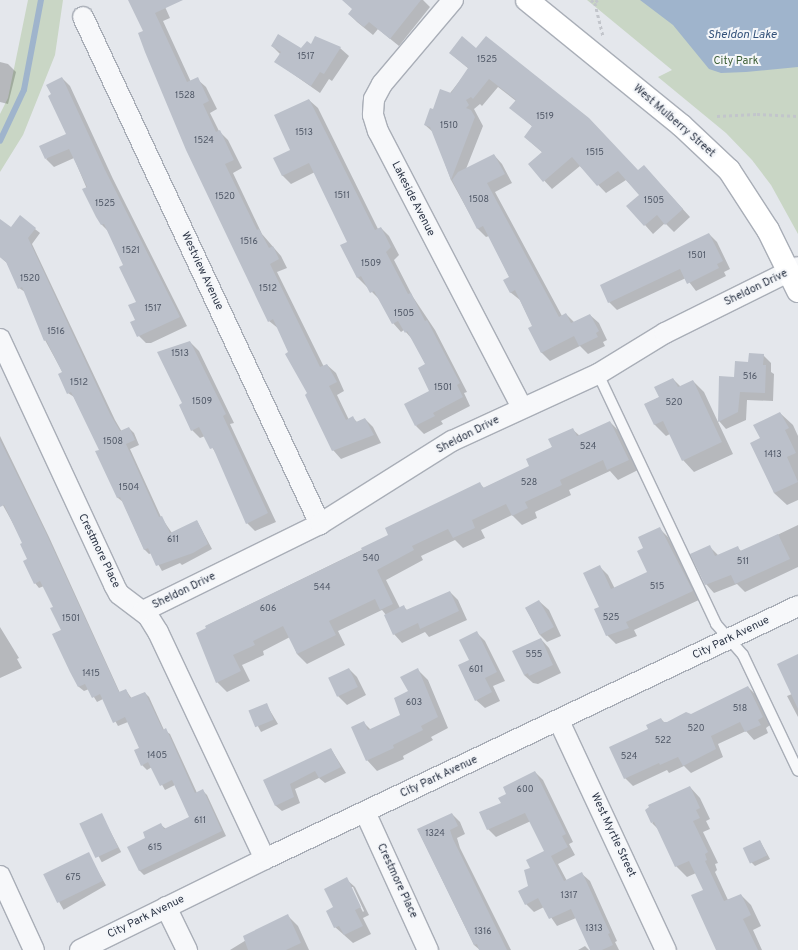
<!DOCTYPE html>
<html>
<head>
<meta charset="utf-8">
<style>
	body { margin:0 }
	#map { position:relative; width:798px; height:950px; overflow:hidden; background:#e4e7ec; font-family:Overpass,sans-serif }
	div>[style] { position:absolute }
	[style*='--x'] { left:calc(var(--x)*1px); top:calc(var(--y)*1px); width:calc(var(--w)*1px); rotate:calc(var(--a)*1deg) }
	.green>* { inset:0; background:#c9d6c5 }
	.water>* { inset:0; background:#9fb4cc }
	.shadow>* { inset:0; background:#0003; transform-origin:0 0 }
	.stream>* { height:5.5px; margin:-2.75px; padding:0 2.75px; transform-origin:2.75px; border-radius:2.75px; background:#9fb4cc }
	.building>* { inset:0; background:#bbc0ca; transform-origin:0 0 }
	.path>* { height:2.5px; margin-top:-1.25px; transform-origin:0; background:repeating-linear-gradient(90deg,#c2c5cb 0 3px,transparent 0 6px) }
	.roads { filter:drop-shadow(1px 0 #a9aeb7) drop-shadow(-1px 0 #a9aeb7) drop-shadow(0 1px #a9aeb7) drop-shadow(0 -1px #a9aeb7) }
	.service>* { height:10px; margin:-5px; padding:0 5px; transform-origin:5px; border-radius:5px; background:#f7f8fa }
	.minor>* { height:20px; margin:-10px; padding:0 10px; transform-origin:10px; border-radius:10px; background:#f7f8fa }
	.primary>* { height:22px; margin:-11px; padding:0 11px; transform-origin:11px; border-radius:11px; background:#fff }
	span { translate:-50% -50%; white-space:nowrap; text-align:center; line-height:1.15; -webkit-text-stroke:4px #f4f6f9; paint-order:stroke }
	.number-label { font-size:9px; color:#4f5766 }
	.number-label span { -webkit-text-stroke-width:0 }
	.park-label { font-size:11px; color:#3f6138 }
	.street-label { font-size:11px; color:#2b3445 }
	.water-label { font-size:12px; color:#34527a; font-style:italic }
</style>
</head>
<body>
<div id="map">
	<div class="green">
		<div style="clip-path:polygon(28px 0,63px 0,55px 55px,23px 135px,0 172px,0 114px,8px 98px)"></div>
		<div style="clip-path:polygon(587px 0,798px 0,798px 234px,771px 185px,752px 160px,726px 133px,658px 77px,672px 70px)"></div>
	</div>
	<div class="water">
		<div style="clip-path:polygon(640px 0,798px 0,798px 67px,746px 72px,721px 73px,709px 69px,673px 25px)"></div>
	</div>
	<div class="shadow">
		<div style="clip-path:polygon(131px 0,162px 0,170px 18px,163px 21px,191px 82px,197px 79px,206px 87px,217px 109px,210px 113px,219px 131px,228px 140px,242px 168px,233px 173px,262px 234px,281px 256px,287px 268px,277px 272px,324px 367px,327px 365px,336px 373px,344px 391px,337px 395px,349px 420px,353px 418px,358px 423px,365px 419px,373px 427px,381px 443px,341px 459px,333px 450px,279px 329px,269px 321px)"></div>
		<div style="clip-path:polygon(343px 0,423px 0,430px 7px,399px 46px,378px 29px,373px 35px,357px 22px,349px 14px,353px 9px)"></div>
		<div style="clip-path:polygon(312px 45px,340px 48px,349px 56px,332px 81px,329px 79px,320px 93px,276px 62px,280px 54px,272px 46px,301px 49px)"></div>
		<div style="clip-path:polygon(450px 53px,638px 172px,652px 175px,690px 217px,674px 232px,665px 223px,653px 234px,645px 225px,640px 195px,626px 180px,606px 193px,580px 166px,552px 189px,529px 164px,543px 153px,525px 137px,533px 127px,511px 108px,516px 101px,498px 87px,482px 106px,480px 104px,474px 109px,483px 126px,466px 169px,494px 155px,502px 164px,512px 183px,495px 192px,562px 316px,566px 314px,575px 323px,590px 315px,599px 323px,607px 340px,603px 342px,605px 346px,588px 354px,580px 346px,550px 361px,541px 352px,533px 327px,520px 300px,510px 292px,510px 278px,489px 236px,486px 237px,478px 229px,451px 180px,434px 133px,425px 125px,469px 69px)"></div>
		<div style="clip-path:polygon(0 62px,8px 64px,16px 72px,8px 104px,0 102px)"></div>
		<div style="clip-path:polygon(62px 78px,70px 86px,113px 179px,187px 326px,151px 343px,146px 343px,137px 334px,137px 302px,124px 265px,108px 231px,102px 225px,74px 158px,54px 167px,46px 159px,67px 134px,52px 95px)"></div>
		<div style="clip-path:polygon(309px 100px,318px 108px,378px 229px,381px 228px,389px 236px,399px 255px,394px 260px,413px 297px,435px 330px,467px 392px,464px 393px,470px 406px,441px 421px,443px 424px,424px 434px,416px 426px,431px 391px,426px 365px,413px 340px,404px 330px,401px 332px,393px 323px,380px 300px,358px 278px,342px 246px,349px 242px,315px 172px,291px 184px,282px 175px)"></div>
		<div style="clip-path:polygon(0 220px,11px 228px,35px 229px,40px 233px,32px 244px,115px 420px,122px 432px,129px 428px,134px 433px,139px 445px,130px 449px,161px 517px,172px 533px,197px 521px,212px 549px,182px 565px,180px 563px,162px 571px,152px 553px,149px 554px,144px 549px,123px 502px,118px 498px,100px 450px,74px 397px,68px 393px,63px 373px,45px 340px,25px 292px,19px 288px,7px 263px,0 257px)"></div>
		<div style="clip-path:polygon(709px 234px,717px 242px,730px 269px,724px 272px,726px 276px,696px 291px,686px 278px,617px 310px,609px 302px)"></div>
		<div style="clip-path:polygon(190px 342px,199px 351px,234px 423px,230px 424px,276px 522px,255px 531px,247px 523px,217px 455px,205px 436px,200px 438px,192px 430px,183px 404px)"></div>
		<div style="clip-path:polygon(763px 355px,771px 363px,771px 372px,774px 374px,773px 401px,747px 400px,746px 420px,726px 429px,719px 421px,749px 363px)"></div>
		<div style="clip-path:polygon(673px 379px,681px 387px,693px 381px,704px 392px,733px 454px,694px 472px,683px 460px,670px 434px,666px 436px,655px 425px,645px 404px,660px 397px)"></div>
		<div style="clip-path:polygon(780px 413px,793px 425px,798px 436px,798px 500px,787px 505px,774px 493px,761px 439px)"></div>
		<div style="clip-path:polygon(610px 422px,620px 432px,638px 470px,618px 480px,610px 471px,569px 490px,571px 495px,535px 512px,537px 518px,522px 525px,512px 515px,481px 530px,485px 538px,463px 548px,455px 540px,421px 556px,423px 560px,386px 580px,400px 608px,403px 606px,408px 611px,450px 592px,458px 600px,467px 620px,429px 637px,425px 632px,402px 643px,394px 634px,386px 615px,382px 610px,338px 631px,345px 645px,307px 664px,297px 654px,290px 637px,263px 651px,264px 655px,242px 665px,250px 681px,227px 692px,217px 682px,206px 626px,390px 536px,480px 484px,484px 488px,531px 466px,572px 429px,580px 436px)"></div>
		<div style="clip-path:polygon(0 436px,49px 537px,120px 693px,126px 690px,132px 699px,145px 693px,149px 697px,164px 730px,170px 734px,197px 793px,203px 791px,207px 795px,226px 836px,144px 875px,139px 870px,147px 839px,161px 825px,166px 829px,190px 817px,175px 785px,165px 790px,152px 767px,147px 770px,142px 765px,135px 751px,140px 748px,128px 722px,118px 726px,103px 699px,97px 702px,89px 689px,84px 691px,79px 687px,54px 634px,62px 630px,54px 607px,44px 586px,39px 588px,35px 583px,24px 543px,0 500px)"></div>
		<div style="clip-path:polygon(798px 525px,798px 567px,745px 592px,737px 584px,714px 593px,706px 584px,709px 546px,719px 556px,738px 548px,742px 552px)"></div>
		<div style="clip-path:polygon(659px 528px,668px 537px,701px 599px,634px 630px,637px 636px,616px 644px,607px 635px,600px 607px,600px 567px,608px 575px,615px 589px,648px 573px,645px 548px)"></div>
		<div style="clip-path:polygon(540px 602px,549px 610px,561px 636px,547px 642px,539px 634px,526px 608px)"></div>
		<div style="clip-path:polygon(0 627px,19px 658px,17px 659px,22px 668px,0 678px)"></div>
		<div style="clip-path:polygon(477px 633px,485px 641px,505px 681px,493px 686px,500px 701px,485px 708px,476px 700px,470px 660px)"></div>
		<div style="clip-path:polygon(541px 639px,549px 648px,561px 673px,538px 684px,533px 683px,524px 675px)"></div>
		<div style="clip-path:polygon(798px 656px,798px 717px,787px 696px,792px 694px)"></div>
		<div style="clip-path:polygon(349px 669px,357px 677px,366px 695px,347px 705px,338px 696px)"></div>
		<div style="clip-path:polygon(418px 670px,428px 680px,448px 728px,431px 737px,433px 740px,403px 756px,404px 759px,377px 771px,367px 760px,363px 722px,371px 730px,401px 716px)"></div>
		<div style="clip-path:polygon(748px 687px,756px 695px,770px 725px,766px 728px,768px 733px,754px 740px,746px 731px,718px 744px,723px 757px,691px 773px,684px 766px,669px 773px,667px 770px,633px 786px,625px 778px,649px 730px,661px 719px,665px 723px,691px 715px)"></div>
		<div style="clip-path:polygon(266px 704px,278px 724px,261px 732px,250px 711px)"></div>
		<div style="clip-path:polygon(331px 749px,346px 773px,325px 783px,319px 778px,295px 789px,300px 803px,282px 811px,276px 806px,264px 781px)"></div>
		<div style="clip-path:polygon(535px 772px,543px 780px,573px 842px,569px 844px,575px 855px,558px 864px,567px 881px,582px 874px,590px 881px,617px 941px,615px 942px,619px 950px,591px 950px,576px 918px,557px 926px,544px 907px,534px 912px,526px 904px,531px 868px,545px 852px,531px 821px,496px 837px,488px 829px,508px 794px)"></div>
		<div style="clip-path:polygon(690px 787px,700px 798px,710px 819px,706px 821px,710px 829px,703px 832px,718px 863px,715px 864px,717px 870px,715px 872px,728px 900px,741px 895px,751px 905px,761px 926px,753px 930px,762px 950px,718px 950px,704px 890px,696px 873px,687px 877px,676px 866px,659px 830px,652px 823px)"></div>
		<div style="left:101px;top:814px;width:43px;height:22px;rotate:62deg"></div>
		<div style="clip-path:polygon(452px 814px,460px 822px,465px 834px,457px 838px,460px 848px,511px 950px,480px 950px,474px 945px,418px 830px)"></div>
		<div style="clip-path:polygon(760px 841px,770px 859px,755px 866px,751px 862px)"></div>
		<div style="left:88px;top:854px;width:36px;height:49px;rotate:60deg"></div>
		<div style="clip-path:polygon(evenodd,346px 879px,355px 887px,369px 915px,363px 918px,371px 934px,353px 943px,335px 927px,335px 908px,346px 879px,350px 887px,353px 887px,364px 911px,363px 912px,350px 887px)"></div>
		<div style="clip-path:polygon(287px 915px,298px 926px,309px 950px,230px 950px)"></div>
		<div style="clip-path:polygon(585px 946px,589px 950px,578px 950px)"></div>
	</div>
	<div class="stream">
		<div style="--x:0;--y:141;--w:56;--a:-64.8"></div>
		<div style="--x:24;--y:90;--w:92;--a:-79.3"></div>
	</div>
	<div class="building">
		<div style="clip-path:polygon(128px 0,183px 0,155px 13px,187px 82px,198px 77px,209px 101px,203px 104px,216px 132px,220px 130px,234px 160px,225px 164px,257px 230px,259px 229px,269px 248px,273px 246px,279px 259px,270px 264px,320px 367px,327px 364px,337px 382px,329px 386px,346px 420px,353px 416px,356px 422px,365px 418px,374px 435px,332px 451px,305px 395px,307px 393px,285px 354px,288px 352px,273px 319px,268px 322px,186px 150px,145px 52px,138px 33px,143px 31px)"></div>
		<div style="clip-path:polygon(342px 0,421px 0,390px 39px,369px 22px,364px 27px,348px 14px,352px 9px)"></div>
		<div style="clip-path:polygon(278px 34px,301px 48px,307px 41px,311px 44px,315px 36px,341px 47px,324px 74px,320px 72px,311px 86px,274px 62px,281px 52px,271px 46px)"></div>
		<div style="clip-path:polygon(462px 36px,476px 48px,486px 36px,589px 118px,638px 170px,644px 165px,683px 209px,665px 225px,657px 215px,644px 226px,626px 206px,639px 195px,618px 171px,597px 186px,572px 157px,543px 182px,528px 164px,542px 152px,524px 137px,532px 126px,509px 108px,516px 100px,489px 79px,473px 99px,471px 97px,466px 100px,469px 105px,466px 108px,471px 110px,475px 117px,451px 180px,430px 127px,424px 125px,430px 108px,433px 109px,440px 89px,451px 93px,468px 68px,449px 53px)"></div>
		<div style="clip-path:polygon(62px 77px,105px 170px,180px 317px,137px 337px,130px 322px,135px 320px,128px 305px,136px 302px,119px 267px,123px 265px,104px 224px,101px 225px,96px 217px,82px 189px,87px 187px,69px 149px,45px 159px,39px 146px,66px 134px,48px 96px,51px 94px,46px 85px)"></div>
		<div style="clip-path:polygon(309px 99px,375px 230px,381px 227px,391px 247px,386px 252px,408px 294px,411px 293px,425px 321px,427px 320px,460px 383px,457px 385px,463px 397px,433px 413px,435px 416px,415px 426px,404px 404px,429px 391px,418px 368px,425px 364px,407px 331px,405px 333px,398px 321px,392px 324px,374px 291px,370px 293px,361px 276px,357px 278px,340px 245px,347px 242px,309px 163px,282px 176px,273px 158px,290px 150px,274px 115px)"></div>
		<div style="clip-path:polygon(494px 154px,505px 174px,487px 183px,559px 317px,566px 313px,571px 323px,590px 314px,599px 331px,596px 333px,598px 337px,579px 346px,574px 336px,541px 353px,528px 328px,532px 326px,515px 290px,510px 293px,503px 280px,509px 277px,483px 226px,477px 229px,452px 180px,458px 172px)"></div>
		<div style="clip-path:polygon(20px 215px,36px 228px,28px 238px,110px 414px,120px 431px,129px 427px,135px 440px,126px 444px,159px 517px,162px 516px,170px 533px,197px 520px,202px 530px,208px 544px,193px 553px,156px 566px,148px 548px,144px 550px,120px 497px,117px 498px,95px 451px,99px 450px,71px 392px,67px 394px,58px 374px,62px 372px,46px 340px,44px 341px,22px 287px,18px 289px,6px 262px,0 257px,0 219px,11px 227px)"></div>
		<div style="clip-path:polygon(709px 233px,723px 261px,717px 264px,719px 268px,687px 284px,680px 269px,608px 303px,600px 285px)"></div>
		<div style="clip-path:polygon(190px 341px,226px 414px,223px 416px,268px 513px,246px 524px,213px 448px,210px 449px,199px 427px,191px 431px,179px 405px,182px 403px,157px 352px)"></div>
		<div style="clip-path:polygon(749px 353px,764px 354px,763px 365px,766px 365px,765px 393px,740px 392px,738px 412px,718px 422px,719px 376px,734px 377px,735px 361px,748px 362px)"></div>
		<div style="clip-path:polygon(673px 378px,678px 387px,693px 380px,722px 442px,682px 461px,663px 421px,654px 425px,644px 404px,659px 397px,654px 387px)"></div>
		<div style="clip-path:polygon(780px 412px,789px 428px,785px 430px,796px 453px,787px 457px,798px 482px,774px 493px,750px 443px,760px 438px,753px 425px)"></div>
		<div style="clip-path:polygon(610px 421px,629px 460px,607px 470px,603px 460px,560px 480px,562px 485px,525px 502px,528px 508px,512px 516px,506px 504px,472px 520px,475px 528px,453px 538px,448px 529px,412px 546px,414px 550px,377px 570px,393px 604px,380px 610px,375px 599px,329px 621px,336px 635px,297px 654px,283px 626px,253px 641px,255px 645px,233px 655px,241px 671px,216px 683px,196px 633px,206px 628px,205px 626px,362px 550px,361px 548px,388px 535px,385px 528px,480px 482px,483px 488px,529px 466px,526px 459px,552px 447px,548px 439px,573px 428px,577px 436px)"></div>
		<div style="clip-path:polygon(0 440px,45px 531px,119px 692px,126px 689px,130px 698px,145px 692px,163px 730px,166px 728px,195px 793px,203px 789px,222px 831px,139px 871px,127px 847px,145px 838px,143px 832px,161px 823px,164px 829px,189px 817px,172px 780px,160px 786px,148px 762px,141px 766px,134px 750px,139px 748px,125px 717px,113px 723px,100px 694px,92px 698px,85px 684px,78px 687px,70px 672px,52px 634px,61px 630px,50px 608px,53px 607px,40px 581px,34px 584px,23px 561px,27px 559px,20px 544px,22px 543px,4px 505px,0 507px)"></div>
		<div style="clip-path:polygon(660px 527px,693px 591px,626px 622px,629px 628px,606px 636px,594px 609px,599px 607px,583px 573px,600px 565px,611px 589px,647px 572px,637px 551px,643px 548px,638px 537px)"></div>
		<div style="clip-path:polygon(778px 534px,790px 559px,735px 584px,731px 575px,705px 585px,690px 554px,710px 545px,715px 556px,738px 546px,740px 551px)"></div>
		<div style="clip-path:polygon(450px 591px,459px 611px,420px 629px,418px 623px,393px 635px,384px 615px,404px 605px,406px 610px)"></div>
		<div style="left:539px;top:600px;width:31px;height:16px;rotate:61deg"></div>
		<div style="clip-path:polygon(477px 631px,497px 672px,485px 678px,492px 692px,475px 701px,458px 665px,469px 660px,459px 640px)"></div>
		<div style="clip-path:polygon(541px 638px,553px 665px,529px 676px,528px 673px,524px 675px,512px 651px)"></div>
		<div style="clip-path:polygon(798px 654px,798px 709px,777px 664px)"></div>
		<div style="left:349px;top:668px;width:21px;height:23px;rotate:65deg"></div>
		<div style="clip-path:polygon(418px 668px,438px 717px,421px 726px,423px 730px,393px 745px,394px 748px,366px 761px,351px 727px,364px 721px,368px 730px,400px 715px,394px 698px,408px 691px,400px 677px)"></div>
		<div style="clip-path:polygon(748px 686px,763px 717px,758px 720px,761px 725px,745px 732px,740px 722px,711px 736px,716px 749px,683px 766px,678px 757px,660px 765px,659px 763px,624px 779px,609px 747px,648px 729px,646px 725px,661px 718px,663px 722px,667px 722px,686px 712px,691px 714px)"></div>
		<div style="left:267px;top:703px;width:18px;height:20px;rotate:68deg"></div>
		<div style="clip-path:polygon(331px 748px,341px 767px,319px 778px,315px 771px,290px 784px,294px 797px,275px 806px,263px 780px)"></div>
		<div style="clip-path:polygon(535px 771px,566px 834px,562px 836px,568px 847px,551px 856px,564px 881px,582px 872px,610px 933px,608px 934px,613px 945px,602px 950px,590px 950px,571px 909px,549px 919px,538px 898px,525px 905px,518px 891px,528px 886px,524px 870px,530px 868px,526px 860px,544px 851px,525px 813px,487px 830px,479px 812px,501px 803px,498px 798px,506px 794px,503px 787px)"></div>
		<div style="clip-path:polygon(690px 786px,700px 808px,696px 810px,700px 818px,693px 821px,708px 852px,705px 854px,707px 860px,705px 861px,724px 901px,741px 894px,751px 915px,743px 919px,758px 950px,716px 950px,691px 895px,703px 890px,689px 861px,675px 867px,654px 822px,651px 823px,645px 810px,649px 807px,648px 805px)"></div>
		<div style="left:102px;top:813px;width:38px;height:25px;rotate:65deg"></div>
		<div style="clip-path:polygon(452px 813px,458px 826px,450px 830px,453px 839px,507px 950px,479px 950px,477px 944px,474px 945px,417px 829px)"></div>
		<div style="left:760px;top:840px;width:17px;height:19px;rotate:65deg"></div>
		<div style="left:89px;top:852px;width:32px;height:51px;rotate:64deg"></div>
		<div style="clip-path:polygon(347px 877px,361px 907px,355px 910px,363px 926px,344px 935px,339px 926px,334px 928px,326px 911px,333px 907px,324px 889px)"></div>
		<div style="clip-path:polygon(288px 914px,301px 943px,286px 950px,248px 950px,243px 936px)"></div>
	</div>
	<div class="path">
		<div style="--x:591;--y:0;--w:5;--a:37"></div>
		<div style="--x:598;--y:0;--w:4;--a:135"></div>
		<div style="--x:595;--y:3;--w:34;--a:76"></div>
		<div style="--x:717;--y:116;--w:40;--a:-2.9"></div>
		<div style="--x:757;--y:114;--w:41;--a:2.8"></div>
	</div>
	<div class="roads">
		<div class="service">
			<div style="--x:598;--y:374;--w:276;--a:64.7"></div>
			<div style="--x:716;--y:624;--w:41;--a:48.9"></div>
			<div style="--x:743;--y:655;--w:128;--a:64.6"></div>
		</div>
		<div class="minor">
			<div style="--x:453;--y:0;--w:110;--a:130.2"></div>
			<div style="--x:382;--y:84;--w:17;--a:118"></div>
			<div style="--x:374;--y:99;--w:16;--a:94"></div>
			<div style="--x:373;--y:115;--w:17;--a:73"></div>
			<div style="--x:378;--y:131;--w:312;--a:62.5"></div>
			<div style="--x:83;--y:17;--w:560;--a:64.95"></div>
			<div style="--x:0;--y:339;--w:271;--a:65.1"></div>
			<div style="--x:114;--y:585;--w:10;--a:61"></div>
			<div style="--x:119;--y:594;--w:36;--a:37"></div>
			<div style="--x:148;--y:616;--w:19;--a:58"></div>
			<div style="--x:158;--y:632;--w:251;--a:64.8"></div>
			<div style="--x:143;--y:611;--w:197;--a:-26.2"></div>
			<div style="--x:320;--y:524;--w:156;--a:-32.2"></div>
			<div style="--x:452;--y:441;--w:161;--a:-24.7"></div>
			<div style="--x:598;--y:374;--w:79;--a:-31.5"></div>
			<div style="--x:665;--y:333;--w:148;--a:-26.4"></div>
			<div style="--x:559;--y:721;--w:253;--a:65"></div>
			<div style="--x:365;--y:812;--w:152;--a:65.5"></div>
			<div style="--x:0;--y:876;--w:81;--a:65.3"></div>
			<div style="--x:166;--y:907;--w:48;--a:64"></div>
			<div style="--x:80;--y:950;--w:206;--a:-26.2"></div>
			<div style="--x:265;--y:859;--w:590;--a:-25.39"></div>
		</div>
		<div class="primary">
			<div style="--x:527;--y:0;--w:198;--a:39.1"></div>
			<div style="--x:681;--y:125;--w:66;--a:43.2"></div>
			<div style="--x:729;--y:170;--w:72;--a:57"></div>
			<div style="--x:768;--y:230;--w:68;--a:63.8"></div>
		</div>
	</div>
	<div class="number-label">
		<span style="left:306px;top:57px">1517</span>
		<span style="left:487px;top:60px">1525</span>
		<span style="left:185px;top:96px">1528</span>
		<span style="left:545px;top:117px">1519</span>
		<span style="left:449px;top:126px">1510</span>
		<span style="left:304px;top:133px">1513</span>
		<span style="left:204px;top:141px">1524</span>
		<span style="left:595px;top:153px">1515</span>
		<span style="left:342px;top:196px">1511</span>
		<span style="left:225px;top:197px">1520</span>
		<span style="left:479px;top:200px">1508</span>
		<span style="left:654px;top:201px">1505</span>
		<span style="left:105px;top:204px">1525</span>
		<span style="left:249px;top:242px">1516</span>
		<span style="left:131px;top:251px">1521</span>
		<span style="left:697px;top:256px">1501</span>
		<span style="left:371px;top:264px">1509</span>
		<span style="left:30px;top:279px">1520</span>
		<span style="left:268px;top:289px">1512</span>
		<span style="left:153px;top:309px">1517</span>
		<span style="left:404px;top:314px">1505</span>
		<span style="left:56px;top:332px">1516</span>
		<span style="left:180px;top:354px">1513</span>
		<span style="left:750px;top:377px">516</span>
		<span style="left:79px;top:383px">1512</span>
		<span style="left:443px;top:388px">1501</span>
		<span style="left:202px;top:402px">1509</span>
		<span style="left:674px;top:403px">520</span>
		<span style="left:113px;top:442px">1508</span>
		<span style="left:588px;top:447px">524</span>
		<span style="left:773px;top:455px">1413</span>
		<span style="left:529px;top:483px">528</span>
		<span style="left:129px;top:488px">1504</span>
		<span style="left:173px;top:540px">611</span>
		<span style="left:371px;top:559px">540</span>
		<span style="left:743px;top:562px">511</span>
		<span style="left:657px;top:587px">515</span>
		<span style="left:322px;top:588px">544</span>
		<span style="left:268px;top:609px">606</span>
		<span style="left:611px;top:618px">525</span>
		<span style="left:71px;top:619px">1501</span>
		<span style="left:534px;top:655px">555</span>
		<span style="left:476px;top:670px">601</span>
		<span style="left:91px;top:674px">1415</span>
		<span style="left:414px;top:703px">603</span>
		<span style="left:740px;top:709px">518</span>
		<span style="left:696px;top:729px">520</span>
		<span style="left:663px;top:741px">522</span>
		<span style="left:157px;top:756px">1405</span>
		<span style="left:629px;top:757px">524</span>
		<span style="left:525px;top:790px">600</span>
		<span style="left:200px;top:821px">611</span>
		<span style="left:435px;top:834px">1324</span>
		<span style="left:155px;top:848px">615</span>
		<span style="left:73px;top:878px">675</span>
		<span style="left:569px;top:896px">1317</span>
		<span style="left:594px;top:929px">1313</span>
		<span style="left:483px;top:932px">1316</span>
	</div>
	<div class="park-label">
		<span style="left:736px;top:61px">City Park</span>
	</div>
	<div class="street-label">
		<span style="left:674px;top:121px;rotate:41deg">West Mulberry Street</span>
		<span style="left:413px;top:199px;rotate:63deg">Lakeside Avenue</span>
		<span style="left:202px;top:271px;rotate:65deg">Westview Avenue</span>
		<span style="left:756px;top:288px;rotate:-26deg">Sheldon Drive</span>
		<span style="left:468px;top:435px;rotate:-27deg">Sheldon Drive</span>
		<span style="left:99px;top:551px;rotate:64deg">Crestmore Place</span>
		<span style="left:184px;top:591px;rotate:-26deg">Sheldon Drive</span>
		<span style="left:731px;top:638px;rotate:-26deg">City Park Avenue</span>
		<span style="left:439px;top:777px;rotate:-25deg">City Park Avenue</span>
		<span style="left:613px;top:835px;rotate:65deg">West Myrtle Street</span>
		<span style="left:397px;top:881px;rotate:65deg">Crestmore Place</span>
		<span style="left:146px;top:917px;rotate:-26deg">City Park Avenue</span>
	</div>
	<div class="water-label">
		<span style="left:742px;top:36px">Sheldon Lake</span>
	</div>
</div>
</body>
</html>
